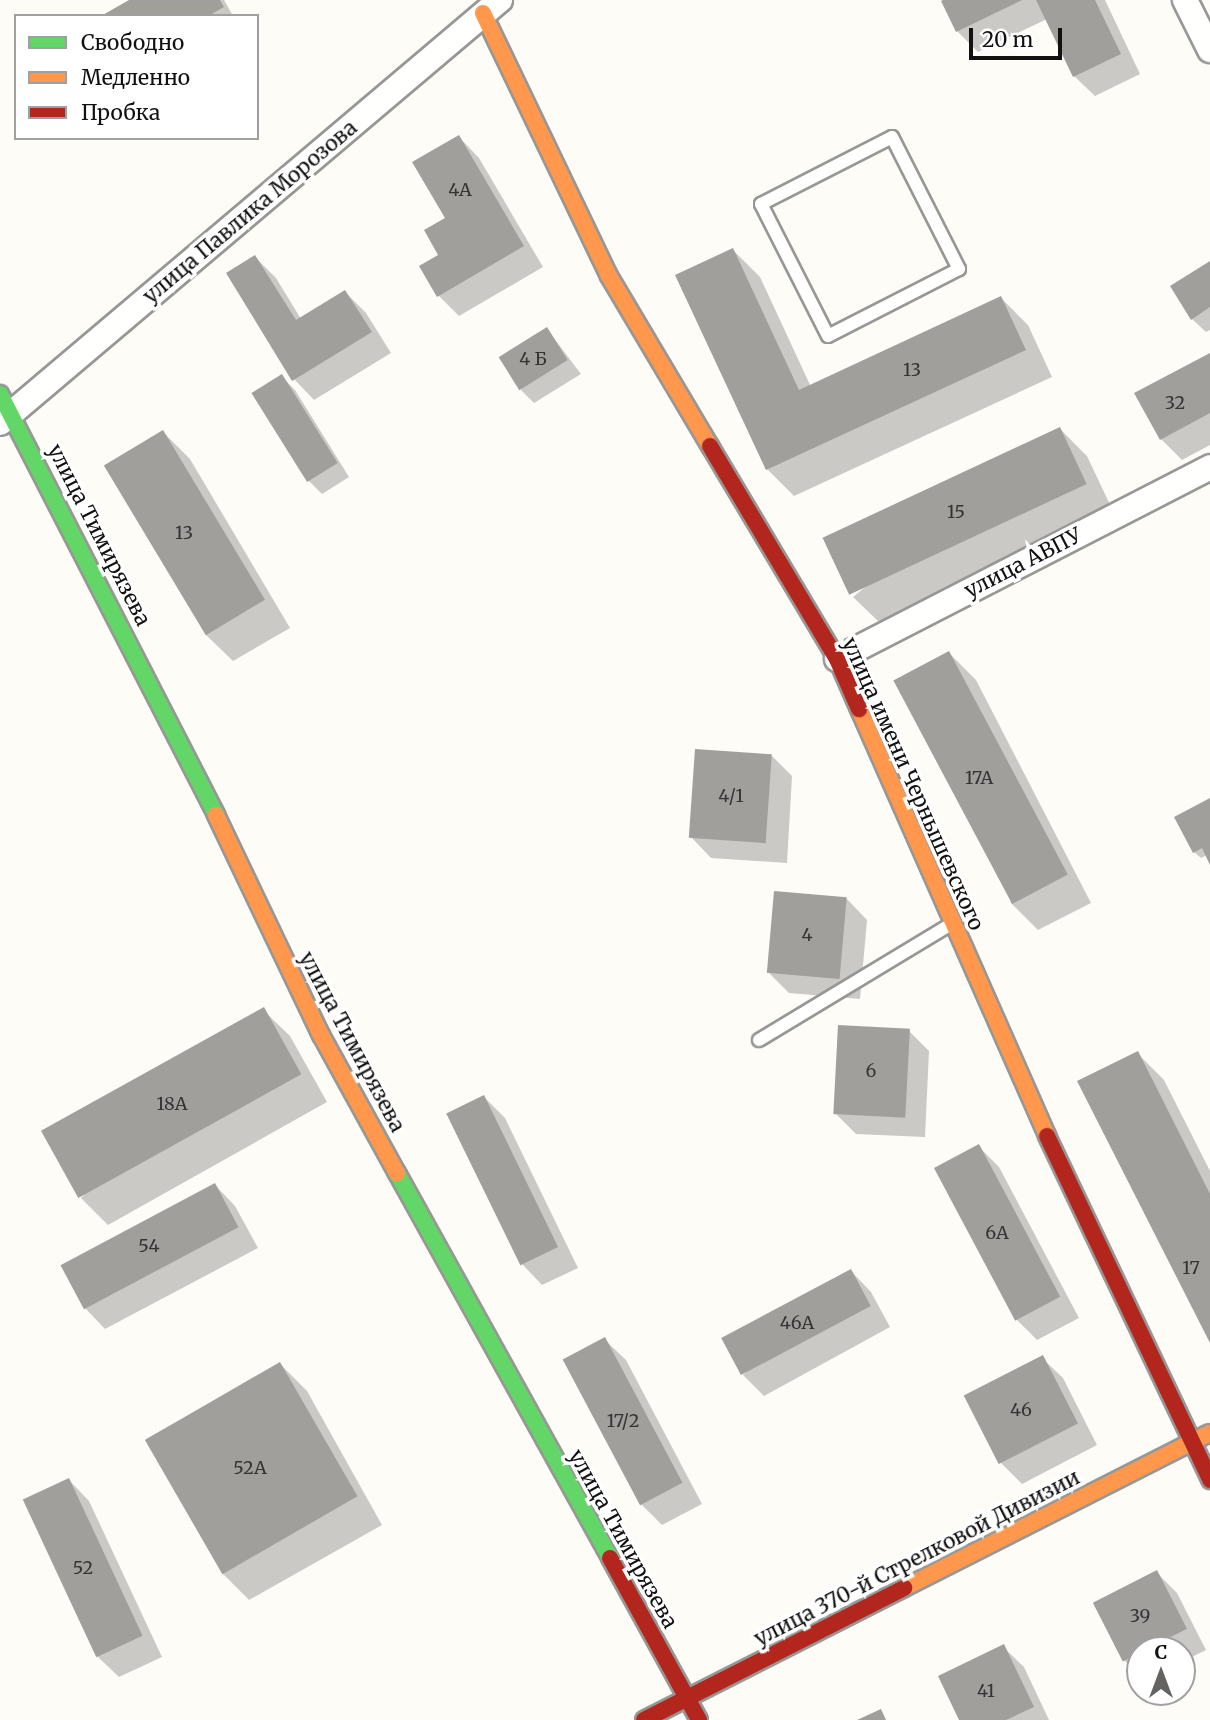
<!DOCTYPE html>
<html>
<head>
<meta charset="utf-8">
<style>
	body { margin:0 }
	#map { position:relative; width:1210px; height:1720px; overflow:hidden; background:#fdfcf7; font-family:Merriweather,serif }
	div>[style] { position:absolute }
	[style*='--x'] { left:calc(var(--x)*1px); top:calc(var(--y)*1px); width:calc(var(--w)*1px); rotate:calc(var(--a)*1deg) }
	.shadow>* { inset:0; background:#0003 }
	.building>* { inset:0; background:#a19f9c; transform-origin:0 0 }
	.roads { filter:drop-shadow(2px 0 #979795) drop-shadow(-2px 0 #979795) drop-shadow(0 2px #979795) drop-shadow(0 -2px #979795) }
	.lane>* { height:12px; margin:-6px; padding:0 6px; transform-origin:6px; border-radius:6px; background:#fffffe }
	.street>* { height:24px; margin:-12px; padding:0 12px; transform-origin:12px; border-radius:12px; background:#fffffe }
	.fast>* { height:16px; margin:-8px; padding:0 8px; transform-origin:8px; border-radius:8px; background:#63d668 }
	.slow>* { height:16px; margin:-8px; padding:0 8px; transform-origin:8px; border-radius:8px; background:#ff974d }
	.jam>* { height:16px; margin:-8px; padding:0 8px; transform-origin:8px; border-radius:8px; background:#b3261e }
	span { translate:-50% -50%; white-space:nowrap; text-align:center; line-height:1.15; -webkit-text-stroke:7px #fff; paint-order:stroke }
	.number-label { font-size:18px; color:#353434 }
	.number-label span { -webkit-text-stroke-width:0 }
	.street-label { font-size:21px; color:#111 }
	.legend { position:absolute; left:14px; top:14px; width:245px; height:126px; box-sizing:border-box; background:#fff; border:2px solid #a0a0a0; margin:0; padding:9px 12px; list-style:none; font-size:21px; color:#111 }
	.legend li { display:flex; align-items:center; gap:14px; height:35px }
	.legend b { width:35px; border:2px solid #a0a0a0 }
	.north { position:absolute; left:1126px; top:1636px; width:70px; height:70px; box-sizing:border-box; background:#fff; border:2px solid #a0a0a0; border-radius:50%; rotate:0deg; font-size:19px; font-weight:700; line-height:28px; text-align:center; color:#111 }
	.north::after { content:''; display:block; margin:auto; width:24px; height:32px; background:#646362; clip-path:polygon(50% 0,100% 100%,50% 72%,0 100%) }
	.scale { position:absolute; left:969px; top:28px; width:93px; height:32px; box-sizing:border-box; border:4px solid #111; border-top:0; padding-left:9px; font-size:21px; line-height:24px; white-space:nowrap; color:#111; -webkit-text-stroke:5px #fff; paint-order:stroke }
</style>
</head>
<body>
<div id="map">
	<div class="shadow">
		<div style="clip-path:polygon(132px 0,224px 0,233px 16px,104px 16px)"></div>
		<div style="clip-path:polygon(947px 0,1105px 0,1140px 74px,1095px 96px,1074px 76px,1047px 19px,978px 52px,957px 31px)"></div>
		<div style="clip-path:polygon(459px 137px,479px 158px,543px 267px,459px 316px,439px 296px)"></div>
		<div style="clip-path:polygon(733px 250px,760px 277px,811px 387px,1001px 298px,1028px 325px,1052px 377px,794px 496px,767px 469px)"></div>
		<div style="clip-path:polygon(255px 257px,276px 278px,301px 319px,345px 292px,366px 313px,391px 353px,314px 400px,294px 379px)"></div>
		<div style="clip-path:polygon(1210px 263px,1210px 330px,1206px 332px,1192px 319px)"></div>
		<div style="clip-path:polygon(547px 329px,581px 374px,534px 403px,521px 390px)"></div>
		<div style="clip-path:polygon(1210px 355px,1210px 445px,1182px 460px,1161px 439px)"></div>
		<div style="clip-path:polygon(282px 377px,295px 390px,349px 477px,322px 494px,308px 480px,254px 393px)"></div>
		<div style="clip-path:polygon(1060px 429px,1087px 456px,1113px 511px,880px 623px,853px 597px)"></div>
		<div style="clip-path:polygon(163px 432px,190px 459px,290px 628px,233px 661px,206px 635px)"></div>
		<div style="clip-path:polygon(949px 653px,976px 680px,1091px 903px,1038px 930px,1011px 903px)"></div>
		<div style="clip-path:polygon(772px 756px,792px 776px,787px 863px,711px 858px,691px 837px)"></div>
		<div style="clip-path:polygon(1210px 800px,1210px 861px,1207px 855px,1201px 858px,1194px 852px)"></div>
		<div style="clip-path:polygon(847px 899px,867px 920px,860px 999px,789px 993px,768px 972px)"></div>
		<div style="clip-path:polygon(263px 1010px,290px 1036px,327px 1102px,108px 1225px,81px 1198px)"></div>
		<div style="clip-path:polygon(909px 1031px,929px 1051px,925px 1137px,856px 1134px,835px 1113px)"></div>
		<div style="clip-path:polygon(1137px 1053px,1164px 1080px,1210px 1171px,1210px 1339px)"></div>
		<div style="clip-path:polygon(484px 1097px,505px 1118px,578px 1268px,542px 1285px,522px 1264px,449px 1115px)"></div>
		<div style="clip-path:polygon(978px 1146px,999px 1167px,1079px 1318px,1037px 1340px,1016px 1319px)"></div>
		<div style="clip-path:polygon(215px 1185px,235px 1206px,258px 1248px,105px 1329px,85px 1308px)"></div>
		<div style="clip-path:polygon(851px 1271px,871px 1292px,890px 1327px,764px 1396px,743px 1375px)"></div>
		<div style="clip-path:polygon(605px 1340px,626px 1360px,702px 1504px,662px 1525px,641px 1504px)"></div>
		<div style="clip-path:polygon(1042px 1358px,1063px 1378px,1097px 1445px,1022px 1484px,1001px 1463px)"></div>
		<div style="clip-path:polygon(280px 1364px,307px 1391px,382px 1525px,249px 1600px,222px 1573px,146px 1439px)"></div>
		<div style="clip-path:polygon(69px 1480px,89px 1501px,162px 1657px,119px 1677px,98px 1657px)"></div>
		<div style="clip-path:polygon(1156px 1572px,1177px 1593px,1206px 1650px,1182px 1662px,1182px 1650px,1140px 1650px,1140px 1676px,1124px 1660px)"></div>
		<div style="clip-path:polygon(1003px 1647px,1024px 1667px,1049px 1720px,960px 1720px)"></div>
	</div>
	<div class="building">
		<div style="clip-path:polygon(129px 0,220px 0,224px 7px,208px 16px,101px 16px)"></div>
		<div style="clip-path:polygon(1022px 0,956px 32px,941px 1px,943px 0)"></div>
		<div style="clip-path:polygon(1036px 0,1095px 0,1121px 54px,1073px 77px)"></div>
		<div style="clip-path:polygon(459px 135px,524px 246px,437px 297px,419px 266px,438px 255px,424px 230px,445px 218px,412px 162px)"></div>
		<div style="clip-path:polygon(733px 248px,799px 390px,1001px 296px,1026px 350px,766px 470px,675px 275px)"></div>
		<div style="clip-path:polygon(255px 255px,296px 320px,345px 290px,372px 332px,292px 381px,226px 273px)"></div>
		<div style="clip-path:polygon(1210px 261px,1210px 307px,1191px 320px,1170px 286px)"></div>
		<div style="left:547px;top:327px;width:39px;height:57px;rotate:58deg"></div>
		<div style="clip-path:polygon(1210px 353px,1210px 413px,1160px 440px,1134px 393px)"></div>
		<div style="left:282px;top:374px;width:105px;height:36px;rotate:58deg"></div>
		<div style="left:1060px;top:427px;width:63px;height:262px;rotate:65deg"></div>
		<div style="left:163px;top:430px;width:198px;height:69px;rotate:59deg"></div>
		<div style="left:949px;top:651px;width:253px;height:63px;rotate:62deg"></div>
		<div style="left:695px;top:749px;width:77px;height:89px;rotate:4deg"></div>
		<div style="clip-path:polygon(1210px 798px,1210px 865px,1202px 848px,1193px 853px,1174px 817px)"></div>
		<div style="left:774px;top:891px;width:73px;height:82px;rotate:5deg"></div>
		<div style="left:264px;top:1007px;width:77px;height:255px;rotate:61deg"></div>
		<div style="left:838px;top:1025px;width:72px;height:89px;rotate:3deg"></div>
		<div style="clip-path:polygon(1138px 1051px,1210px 1194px,1210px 1343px,1077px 1081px)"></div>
		<div style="left:484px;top:1095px;width:169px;height:42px;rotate:64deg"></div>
		<div style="left:979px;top:1144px;width:173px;height:51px;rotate:62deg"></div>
		<div style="left:215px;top:1183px;width:50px;height:175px;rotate:62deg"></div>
		<div style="left:851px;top:1269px;width:42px;height:147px;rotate:62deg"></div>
		<div style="left:605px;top:1337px;width:165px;height:48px;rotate:62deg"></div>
		<div style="left:1043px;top:1355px;width:77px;height:89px;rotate:63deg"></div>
		<div style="left:280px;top:1362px;width:155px;height:156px;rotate:60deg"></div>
		<div style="left:69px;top:1478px;width:174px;height:51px;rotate:65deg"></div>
		<div style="left:1157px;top:1570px;width:66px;height:72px;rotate:63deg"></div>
		<div style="clip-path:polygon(1004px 1644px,1034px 1707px,1006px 1720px,959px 1720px,938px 1676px)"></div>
		<div style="clip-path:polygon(881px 1709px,886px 1720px,857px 1720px)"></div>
	</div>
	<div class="roads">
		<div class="lane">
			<div style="--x:892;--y:137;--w:148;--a:63.1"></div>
			<div style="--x:959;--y:269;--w:147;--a:152.9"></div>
			<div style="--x:828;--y:336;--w:148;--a:-116.9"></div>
			<div style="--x:761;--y:204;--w:147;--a:-27.1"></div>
			<div style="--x:759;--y:1040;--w:224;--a:-31.1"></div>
		</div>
		<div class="street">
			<div style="--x:1185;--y:0;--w:56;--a:63.4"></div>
			<div style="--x:0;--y:423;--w:655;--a:-40.23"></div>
			<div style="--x:837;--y:659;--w:420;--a:-27.2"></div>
		</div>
		<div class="fast">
			<div style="--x:0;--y:394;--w:473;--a:62.8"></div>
			<div style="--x:397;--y:1173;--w:440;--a:61"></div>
		</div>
		<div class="slow">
			<div style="--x:483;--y:13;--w:292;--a:64.4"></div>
			<div style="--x:609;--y:276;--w:198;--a:59.3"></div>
			<div style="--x:859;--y:709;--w:467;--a:66.2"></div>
			<div style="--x:216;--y:815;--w:244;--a:64.5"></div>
			<div style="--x:321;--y:1035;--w:158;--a:61.2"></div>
			<div style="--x:904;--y:1588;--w:342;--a:-26.9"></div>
		</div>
		<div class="jam">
			<div style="--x:710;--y:446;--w:248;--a:59.2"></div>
			<div style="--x:837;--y:659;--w:55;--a:66.3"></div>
			<div style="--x:1047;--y:1136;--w:381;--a:64.6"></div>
			<div style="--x:610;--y:1558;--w:185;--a:61.2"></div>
			<div style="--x:644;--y:1720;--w:292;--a:-26.9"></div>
		</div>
	</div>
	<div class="number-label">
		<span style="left:460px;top:190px">4А</span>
		<span style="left:533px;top:359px">4 Б</span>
		<span style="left:912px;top:370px">13</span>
		<span style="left:1175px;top:403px">32</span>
		<span style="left:956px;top:512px">15</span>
		<span style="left:184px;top:533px">13</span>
		<span style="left:979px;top:778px">17А</span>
		<span style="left:731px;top:796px">4/1</span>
		<span style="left:807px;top:935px">4</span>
		<span style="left:871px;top:1071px">6</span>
		<span style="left:172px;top:1104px">18А</span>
		<span style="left:997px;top:1233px">6А</span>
		<span style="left:149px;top:1246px">54</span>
		<span style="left:1191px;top:1268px">17</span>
		<span style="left:797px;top:1323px">46А</span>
		<span style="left:1021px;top:1410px">46</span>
		<span style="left:623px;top:1421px">17/2</span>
		<span style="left:250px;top:1468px">52А</span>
		<span style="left:83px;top:1568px">52</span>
		<span style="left:1140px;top:1616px">39</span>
		<span style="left:986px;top:1691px">41</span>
	</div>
	<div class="street-label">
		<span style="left:250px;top:212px;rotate:-40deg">улица Павлика Морозова</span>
		<span style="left:99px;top:535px;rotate:63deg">улица Тимирязева</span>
		<span style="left:1023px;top:563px;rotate:-27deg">улица АВПУ</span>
		<span style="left:913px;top:784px;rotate:66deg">улица имени Чернышевского</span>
		<span style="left:352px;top:1042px;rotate:62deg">улица Тимирязева</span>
		<span style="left:623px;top:1539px;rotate:61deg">улица Тимирязева</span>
		<span style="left:917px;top:1558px;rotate:-27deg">улица 370-й Стрелковой Дивизии</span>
	</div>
	<ul class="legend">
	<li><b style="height:9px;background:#63d668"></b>Свободно</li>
	<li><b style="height:9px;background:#ff974d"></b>Медленно</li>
	<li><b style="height:9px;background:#b3261e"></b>Пробка</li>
	</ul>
	<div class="north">С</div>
	<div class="scale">20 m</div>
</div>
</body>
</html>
